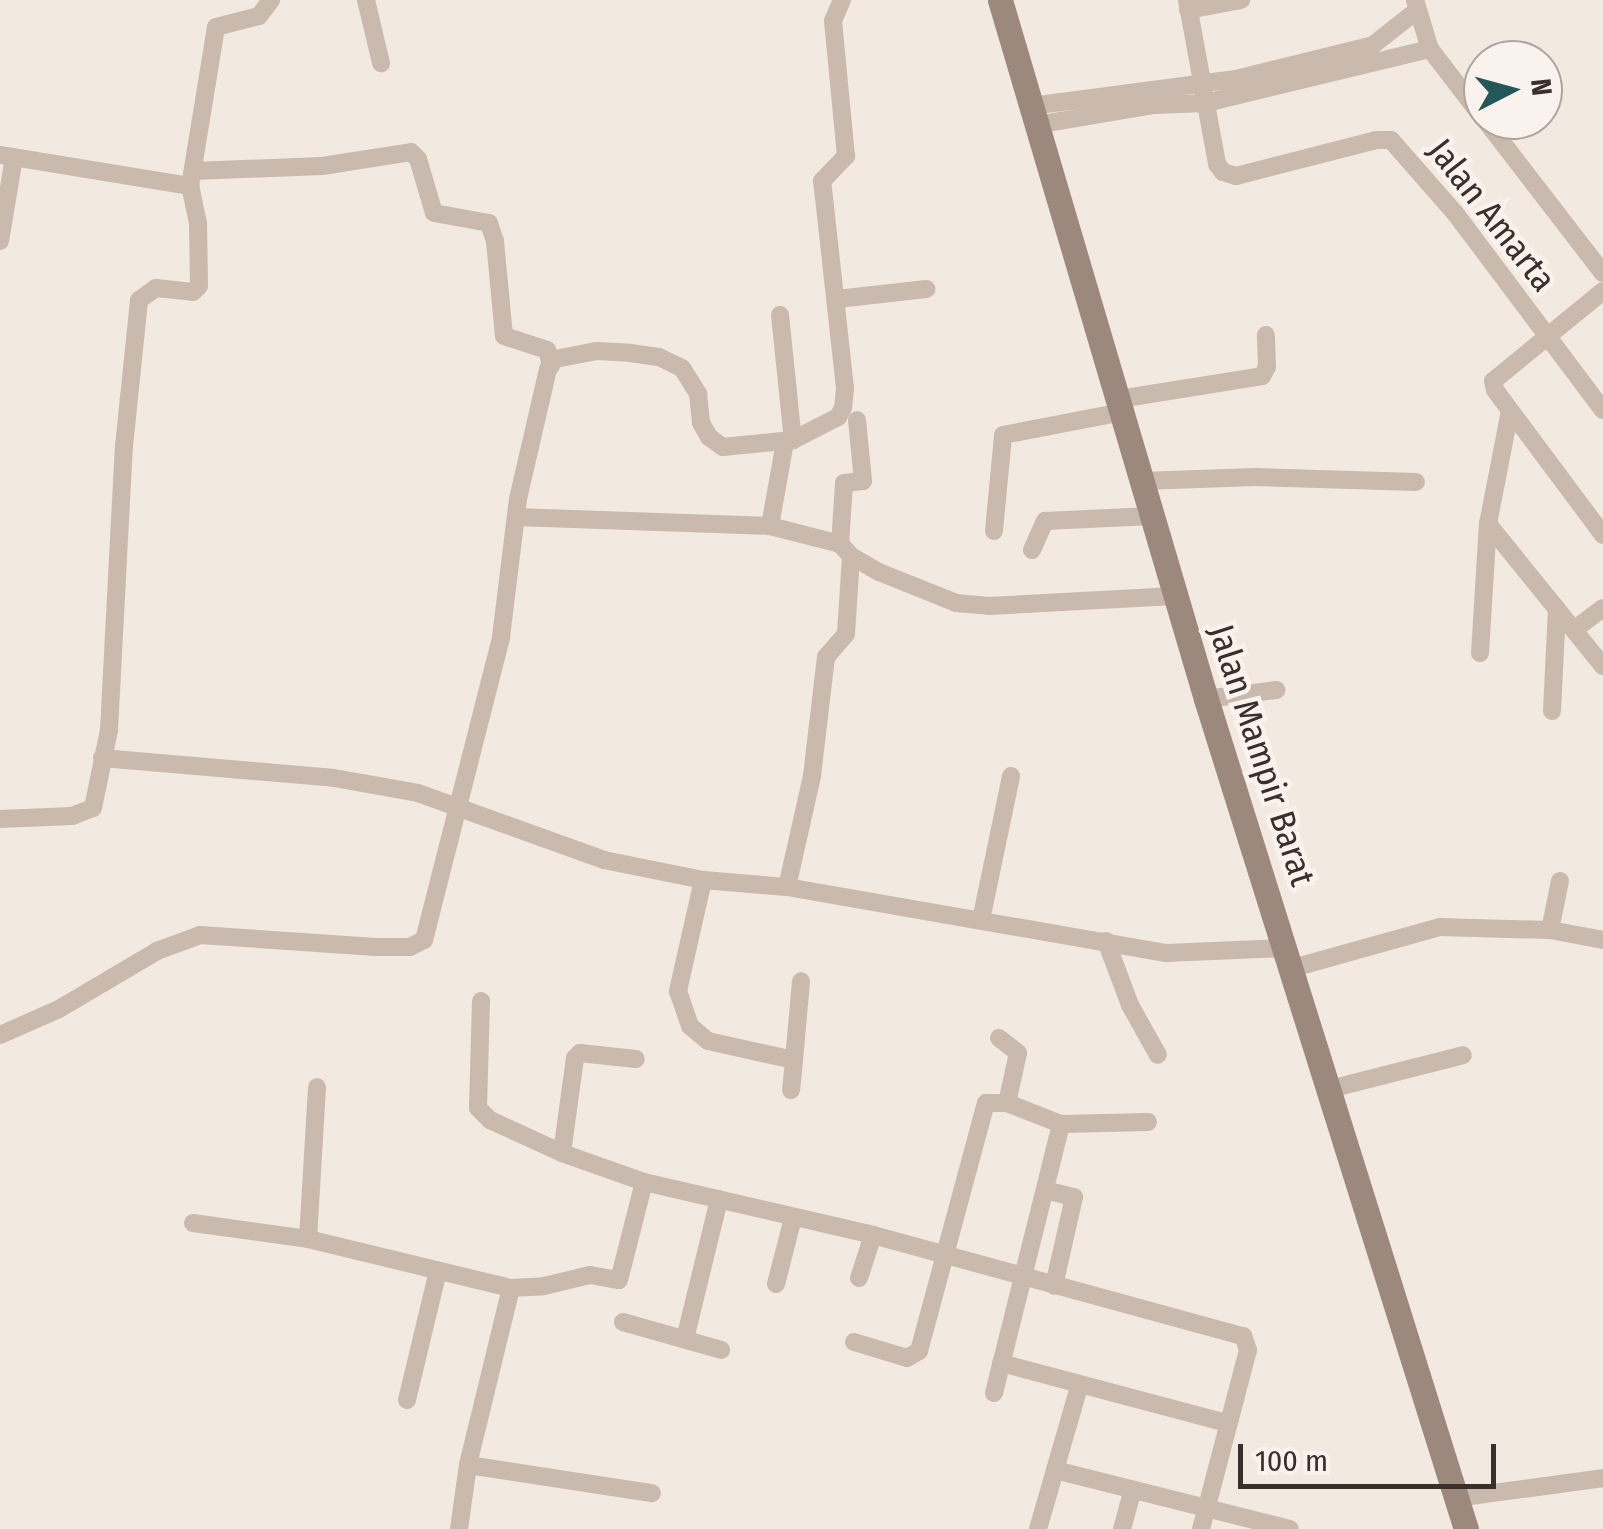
<!DOCTYPE html>
<html>
<head>
<meta charset="utf-8">
<style>
	body { margin:0 }
	#map { position:relative; width:1603px; height:1529px; overflow:hidden; background:#f2e9e1; font-family:"Fira Sans Condensed",sans-serif }
	div>[style] { position:absolute }
	[style*='--x'] { left:calc(var(--x)*1px); top:calc(var(--y)*1px); width:calc(var(--w)*1px); rotate:calc(var(--a)*1deg) }
	.street>* { height:18px; margin:-9px; padding:0 9px; transform-origin:9px; border-radius:9px; background:#cab9ad }
	.secondary>* { height:25px; margin:-12.5px; padding:0 12.5px; transform-origin:12.5px; border-radius:12.5px; background:#9d887e }
	span { translate:-50% -50%; white-space:nowrap; text-align:center; line-height:1.15; -webkit-text-stroke:9px #faf3ed; paint-order:stroke }
	.street-label { font-size:35px; color:#392f2b }
	.north { position:absolute; left:1463px; top:40px; width:100px; height:100px; box-sizing:border-box; background:#faf3ed; border:2px solid #ada59f; border-radius:50%; rotate:84deg; font-size:28px; font-weight:700; line-height:40px; text-align:center; color:#392f2b }
	.north::after { content:''; display:block; margin:auto; width:35px; height:45px; background:#235758; clip-path:polygon(50% 0,100% 100%,50% 72%,0 100%) }
	.scale { position:absolute; left:1238px; top:1444px; width:258px; height:45px; box-sizing:border-box; border:5px solid #392f2b; border-top:0; padding-left:12px; font-size:30px; line-height:35px; white-space:nowrap; color:#392f2b; -webkit-text-stroke:8px #faf3ed; paint-order:stroke }
</style>
</head>
<body>
<div id="map">
	<div class="street">
		<div style="--x:366;--y:0;--w:65;--a:76.6"></div>
		<div style="--x:1187;--y:0;--w:167;--a:79.6"></div>
		<div style="--x:1217;--y:164;--w:10;--a:53"></div>
		<div style="--x:1223;--y:172;--w:14;--a:17"></div>
		<div style="--x:1236;--y:176;--w:145;--a:-14.4"></div>
		<div style="--x:1376;--y:140;--w:15;--a:0"></div>
		<div style="--x:1391;--y:140;--w:97;--a:48.8"></div>
		<div style="--x:1455;--y:213;--w:246;--a:53.1"></div>
		<div style="--x:1415;--y:0;--w:51;--a:73"></div>
		<div style="--x:1430;--y:49;--w:87;--a:52.5"></div>
		<div style="--x:1188;--y:10;--w:54;--a:-10.7"></div>
		<div style="--x:1031;--y:106;--w:207;--a:-7.5"></div>
		<div style="--x:1236;--y:79;--w:141;--a:-13.9"></div>
		<div style="--x:1373;--y:45;--w:53;--a:-38.2"></div>
		<div style="--x:1485;--y:120;--w:193;--a:52.4"></div>
		<div style="--x:1036;--y:125;--w:120;--a:-9.6"></div>
		<div style="--x:1154;--y:105;--w:52;--a:-2.2"></div>
		<div style="--x:1206;--y:103;--w:230;--a:-13.6"></div>
		<div style="--x:0;--y:155;--w:193;--a:9.3"></div>
		<div style="--x:193;--y:171;--w:129;--a:-2.2"></div>
		<div style="--x:322;--y:166;--w:90;--a:-8.9"></div>
		<div style="--x:411;--y:152;--w:10;--a:45"></div>
		<div style="--x:418;--y:159;--w:56;--a:73.5"></div>
		<div style="--x:434;--y:213;--w:56;--a:10.3"></div>
		<div style="--x:489;--y:223;--w:19;--a:72"></div>
		<div style="--x:495;--y:241;--w:95;--a:84.6"></div>
		<div style="--x:504;--y:336;--w:45;--a:18"></div>
		<div style="--x:547;--y:350;--w:16;--a:75"></div>
		<div style="--x:0;--y:241;--w:85;--a:-80.5"></div>
		<div style="--x:1603;--y:291;--w:142;--a:140.7"></div>
		<div style="--x:1493;--y:381;--w:9;--a:77"></div>
		<div style="--x:1495;--y:390;--w:181;--a:53.3"></div>
		<div style="--x:837;--y:299;--w:90;--a:-6.4"></div>
		<div style="--x:780;--y:315;--w:126;--a:84.1"></div>
		<div style="--x:1119;--y:399;--w:145;--a:-9.1"></div>
		<div style="--x:1262;--y:376;--w:10;--a:-61"></div>
		<div style="--x:1267;--y:367;--w:32;--a:-92"></div>
		<div style="--x:1142;--y:481;--w:113;--a:-2"></div>
		<div style="--x:1255;--y:477;--w:161;--a:1.8"></div>
		<div style="--x:516;--y:517;--w:254;--a:2"></div>
		<div style="--x:770;--y:526;--w:72;--a:14.4"></div>
		<div style="--x:840;--y:544;--w:16;--a:47"></div>
		<div style="--x:851;--y:556;--w:32;--a:30"></div>
		<div style="--x:879;--y:572;--w:83;--a:21.9"></div>
		<div style="--x:956;--y:603;--w:33;--a:5"></div>
		<div style="--x:989;--y:606;--w:186;--a:-3.1"></div>
		<div style="--x:1488;--y:524;--w:183;--a:51"></div>
		<div style="--x:770;--y:526;--w:85;--a:-79.9"></div>
		<div style="--x:994;--y:531;--w:96;--a:-84.6"></div>
		<div style="--x:1003;--y:435;--w:121;--a:-10.9"></div>
		<div style="--x:840;--y:544;--w:61;--a:-86.2"></div>
		<div style="--x:844;--y:483;--w:19;--a:-6"></div>
		<div style="--x:863;--y:481;--w:61;--a:-95.6"></div>
		<div style="--x:1032;--y:550;--w:32;--a:-66"></div>
		<div style="--x:1045;--y:521;--w:107;--a:-2.7"></div>
		<div style="--x:1575;--y:629;--w:35;--a:-37"></div>
		<div style="--x:1480;--y:653;--w:129;--a:-86.5"></div>
		<div style="--x:1488;--y:524;--w:115;--a:-79"></div>
		<div style="--x:1206;--y:699;--w:71;--a:-7.3"></div>
		<div style="--x:1552;--y:711;--w:102;--a:-87.2"></div>
		<div style="--x:102;--y:758;--w:233;--a:4.9"></div>
		<div style="--x:334;--y:778;--w:85;--a:10.1"></div>
		<div style="--x:418;--y:793;--w:198;--a:19.8"></div>
		<div style="--x:604;--y:860;--w:101;--a:11.4"></div>
		<div style="--x:703;--y:880;--w:84;--a:4.8"></div>
		<div style="--x:787;--y:887;--w:385;--a:9.9"></div>
		<div style="--x:1166;--y:953;--w:121;--a:-2.4"></div>
		<div style="--x:0;--y:819;--w:72;--a:-2.4"></div>
		<div style="--x:72;--y:816;--w:22;--a:-21"></div>
		<div style="--x:93;--y:808;--w:80;--a:-78.4"></div>
		<div style="--x:109;--y:730;--w:284;--a:-87"></div>
		<div style="--x:124;--y:446;--w:147;--a:-84.1"></div>
		<div style="--x:139;--y:300;--w:21;--a:-35"></div>
		<div style="--x:156;--y:288;--w:37;--a:6"></div>
		<div style="--x:193;--y:292;--w:8;--a:-45"></div>
		<div style="--x:199;--y:286;--w:63;--a:-90.9"></div>
		<div style="--x:198;--y:223;--w:38;--a:-102"></div>
		<div style="--x:190;--y:186;--w:161;--a:-80.7"></div>
		<div style="--x:216;--y:27;--w:44;--a:-14.3"></div>
		<div style="--x:259;--y:16;--w:20;--a:-53"></div>
		<div style="--x:703;--y:880;--w:114;--a:102.7"></div>
		<div style="--x:678;--y:991;--w:37;--a:71"></div>
		<div style="--x:690;--y:1026;--w:23;--a:40"></div>
		<div style="--x:708;--y:1041;--w:88;--a:12.5"></div>
		<div style="--x:794;--y:1060;--w:79;--a:-84.9"></div>
		<div style="--x:787;--y:887;--w:114;--a:-77.3"></div>
		<div style="--x:812;--y:776;--w:120;--a:-83.3"></div>
		<div style="--x:826;--y:657;--w:30;--a:-49"></div>
		<div style="--x:846;--y:634;--w:78;--a:-86.3"></div>
		<div style="--x:981;--y:920;--w:147;--a:-78.2"></div>
		<div style="--x:1550;--y:930;--w:50;--a:-78.5"></div>
		<div style="--x:1106;--y:941;--w:68;--a:69.4"></div>
		<div style="--x:1130;--y:1005;--w:57;--a:60.8"></div>
		<div style="--x:1293;--y:968;--w:153;--a:-15.6"></div>
		<div style="--x:1440;--y:927;--w:110;--a:1.6"></div>
		<div style="--x:1550;--y:930;--w:54;--a:10.7"></div>
		<div style="--x:481;--y:1001;--w:107;--a:91.6"></div>
		<div style="--x:478;--y:1108;--w:17;--a:45"></div>
		<div style="--x:490;--y:1120;--w:79;--a:24.6"></div>
		<div style="--x:562;--y:1153;--w:87;--a:19.5"></div>
		<div style="--x:644;--y:1182;--w:235;--a:13"></div>
		<div style="--x:873;--y:1235;--w:384;--a:15.3"></div>
		<div style="--x:1243;--y:1336;--w:15;--a:70"></div>
		<div style="--x:1248;--y:1350;--w:185;--a:104.7"></div>
		<div style="--x:0;--y:1035;--w:64;--a:-23.8"></div>
		<div style="--x:59;--y:1009;--w:114;--a:-30.6"></div>
		<div style="--x:157;--y:951;--w:46;--a:-20.4"></div>
		<div style="--x:200;--y:935;--w:176;--a:3.9"></div>
		<div style="--x:376;--y:947;--w:34;--a:0"></div>
		<div style="--x:410;--y:947;--w:16;--a:-27"></div>
		<div style="--x:424;--y:940;--w:313;--a:-75.7"></div>
		<div style="--x:501;--y:637;--w:139;--a:-83"></div>
		<div style="--x:518;--y:499;--w:133;--a:-77"></div>
		<div style="--x:548;--y:369;--w:12;--a:-55"></div>
		<div style="--x:555;--y:359;--w:43;--a:-10.8"></div>
		<div style="--x:597;--y:351;--w:33;--a:3"></div>
		<div style="--x:630;--y:353;--w:29;--a:8"></div>
		<div style="--x:659;--y:357;--w:25;--a:26"></div>
		<div style="--x:682;--y:368;--w:31;--a:58"></div>
		<div style="--x:698;--y:394;--w:29;--a:84"></div>
		<div style="--x:701;--y:423;--w:16;--a:60"></div>
		<div style="--x:709;--y:437;--w:17;--a:36"></div>
		<div style="--x:723;--y:447;--w:70;--a:-5.7"></div>
		<div style="--x:793;--y:440;--w:51;--a:-27.1"></div>
		<div style="--x:838;--y:417;--w:10;--a:-61"></div>
		<div style="--x:843;--y:408;--w:20;--a:-84"></div>
		<div style="--x:845;--y:388;--w:208;--a:-96.3"></div>
		<div style="--x:822;--y:181;--w:35;--a:-46"></div>
		<div style="--x:846;--y:156;--w:136;--a:-95.5"></div>
		<div style="--x:833;--y:21;--w:23;--a:-67"></div>
		<div style="--x:999;--y:1038;--w:24;--a:38"></div>
		<div style="--x:1018;--y:1053;--w:51;--a:102.4"></div>
		<div style="--x:1330;--y:1089;--w:137;--a:-14.3"></div>
		<div style="--x:791;--y:1090;--w:30;--a:-84"></div>
		<div style="--x:562;--y:1153;--w:96;--a:-82.2"></div>
		<div style="--x:575;--y:1058;--w:7;--a:-45"></div>
		<div style="--x:580;--y:1053;--w:56;--a:6.1"></div>
		<div style="--x:1045;--y:1190;--w:30;--a:14"></div>
		<div style="--x:1074;--y:1197;--w:91;--a:102.7"></div>
		<div style="--x:193;--y:1223;--w:116;--a:7.9"></div>
		<div style="--x:308;--y:1239;--w:209;--a:13.6"></div>
		<div style="--x:511;--y:1288;--w:182;--a:103.7"></div>
		<div style="--x:468;--y:1465;--w:65;--a:98"></div>
		<div style="--x:308;--y:1239;--w:152;--a:-86.6"></div>
		<div style="--x:859;--y:1278;--w:45;--a:-72"></div>
		<div style="--x:776;--y:1284;--w:68;--a:-75.6"></div>
		<div style="--x:511;--y:1288;--w:33;--a:-3"></div>
		<div style="--x:544;--y:1286;--w:47;--a:-13.4"></div>
		<div style="--x:590;--y:1275;--w:29;--a:10"></div>
		<div style="--x:619;--y:1280;--w:101;--a:-75.7"></div>
		<div style="--x:623;--y:1322;--w:102;--a:15.9"></div>
		<div style="--x:685;--y:1339;--w:144;--a:-76.3"></div>
		<div style="--x:854;--y:1342;--w:55;--a:16.8"></div>
		<div style="--x:907;--y:1358;--w:14;--a:-30"></div>
		<div style="--x:919;--y:1351;--w:257;--a:-74.9"></div>
		<div style="--x:986;--y:1103;--w:21;--a:0"></div>
		<div style="--x:1007;--y:1103;--w:58;--a:21.3"></div>
		<div style="--x:1061;--y:1124;--w:87;--a:-1.3"></div>
		<div style="--x:1001;--y:1363;--w:234;--a:14.9"></div>
		<div style="--x:994;--y:1393;--w:277;--a:-76"></div>
		<div style="--x:407;--y:1400;--w:133;--a:-76.5"></div>
		<div style="--x:468;--y:1465;--w:186;--a:8.7"></div>
		<div style="--x:1055;--y:1470;--w:86;--a:-73.9"></div>
		<div style="--x:1456;--y:1498;--w:148;--a:-7.7"></div>
		<div style="--x:1038;--y:1529;--w:61;--a:-73.9"></div>
		<div style="--x:1055;--y:1470;--w:242;--a:14.1"></div>
		<div style="--x:1122;--y:1529;--w:41;--a:-74.6"></div>
	</div>
	<div class="secondary">
		<div style="--x:1000;--y:0;--w:729;--a:73.58"></div>
		<div style="--x:1206;--y:699;--w:870;--a:72.61"></div>
	</div>
	<div class="street-label">
		<span style="left:1492px;top:215px;rotate:52deg">Jalan Amarta</span>
		<span style="left:1262px;top:755px;rotate:72deg">Jalan Mampir Barat</span>
	</div>
	<div class="north">N</div>
	<div class="scale">100 m</div>
</div>
</body>
</html>
